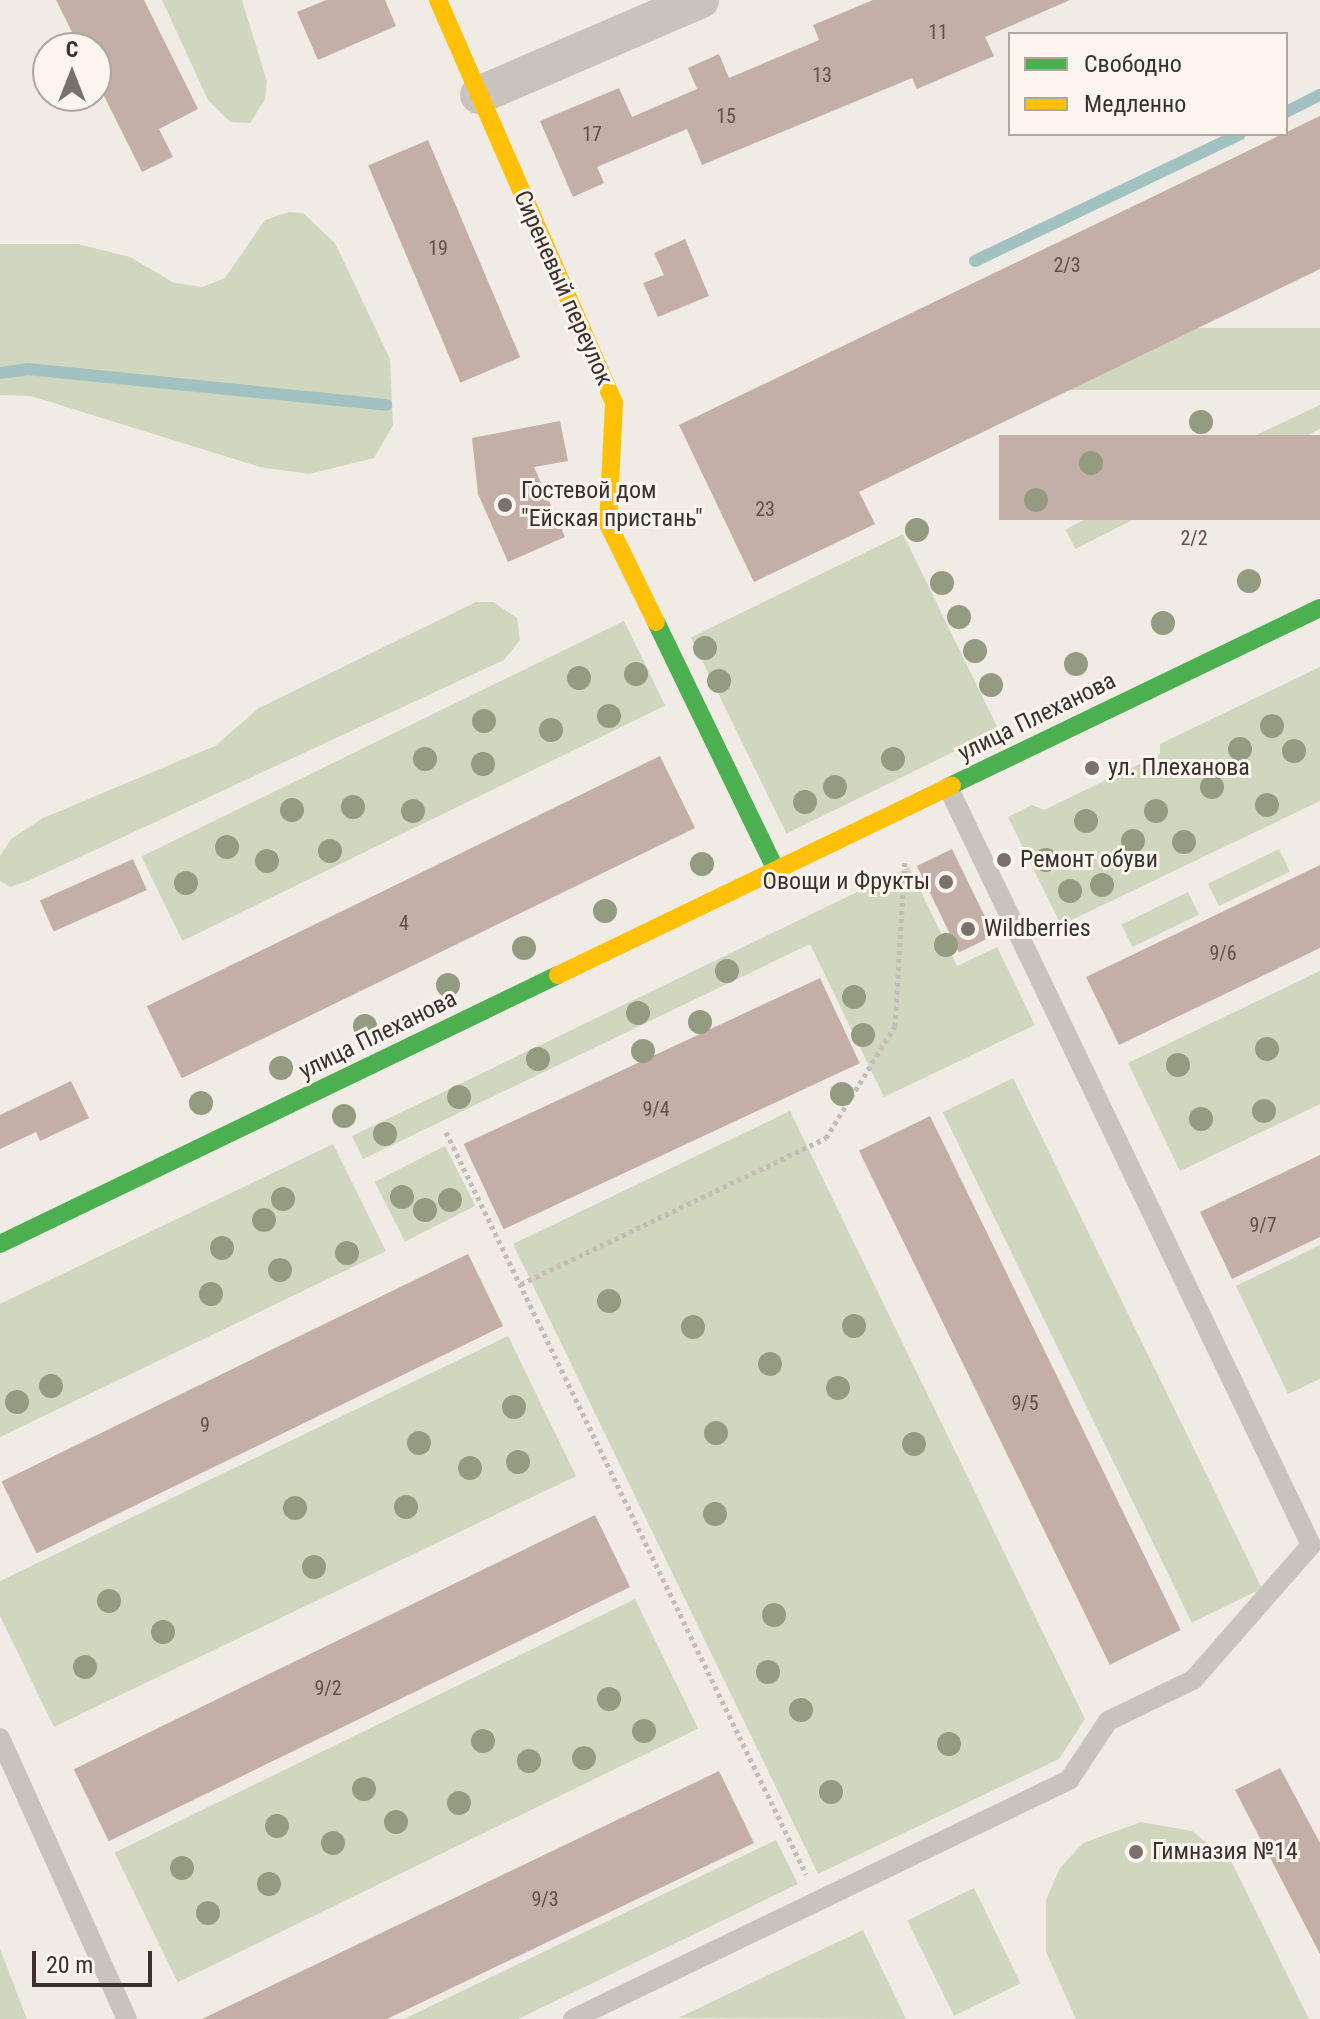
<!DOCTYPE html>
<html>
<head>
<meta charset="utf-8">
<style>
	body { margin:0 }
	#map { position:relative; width:1320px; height:2019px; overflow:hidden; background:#f0ebe5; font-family:"Roboto Condensed",sans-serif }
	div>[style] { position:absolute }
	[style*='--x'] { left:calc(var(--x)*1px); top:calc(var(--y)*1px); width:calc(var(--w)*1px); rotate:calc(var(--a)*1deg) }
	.green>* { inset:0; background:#d1d6bf; transform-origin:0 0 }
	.stream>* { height:12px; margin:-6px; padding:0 6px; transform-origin:6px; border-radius:6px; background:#a1c2c1 }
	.building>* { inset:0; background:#c3afa7; transform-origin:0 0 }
	.path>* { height:5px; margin-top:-2.5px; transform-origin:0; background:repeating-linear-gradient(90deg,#c2bbb6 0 4px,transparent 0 8px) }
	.lane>* { height:20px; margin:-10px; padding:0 10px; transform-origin:10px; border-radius:10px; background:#c9c3be }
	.street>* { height:38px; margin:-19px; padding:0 19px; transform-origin:19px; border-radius:19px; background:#c9c3be }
	.fast>* { height:18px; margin:-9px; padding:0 9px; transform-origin:9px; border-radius:9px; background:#4caf50 }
	.slow>* { height:18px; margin:-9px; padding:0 9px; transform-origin:9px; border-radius:9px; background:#ffc107 }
	.trees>* { width:24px; height:24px; margin:-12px; border-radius:50%; background:#959b80 }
	.dots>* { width:22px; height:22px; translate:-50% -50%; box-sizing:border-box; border:4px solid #fbf5ee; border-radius:50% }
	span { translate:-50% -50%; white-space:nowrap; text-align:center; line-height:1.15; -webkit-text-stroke:6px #fbf5ee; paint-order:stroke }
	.number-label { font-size:20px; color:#5d504a }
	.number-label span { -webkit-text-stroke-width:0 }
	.street-label { font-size:24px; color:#3b302b }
	.poi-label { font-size:24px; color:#3b302b }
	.left { translate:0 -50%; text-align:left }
	.right { translate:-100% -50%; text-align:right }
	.legend { position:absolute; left:1008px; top:32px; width:280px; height:104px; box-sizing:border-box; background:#fbf5ee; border:2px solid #aea6a0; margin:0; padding:10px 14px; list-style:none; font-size:24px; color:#3b302b }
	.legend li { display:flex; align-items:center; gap:16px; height:40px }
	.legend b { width:40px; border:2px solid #aea6a0 }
	.north { position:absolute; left:32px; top:32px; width:80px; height:80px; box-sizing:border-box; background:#fbf5ee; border:2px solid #aea6a0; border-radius:50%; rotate:0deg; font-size:22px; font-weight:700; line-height:32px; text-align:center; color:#3b302b }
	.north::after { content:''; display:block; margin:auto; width:28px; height:36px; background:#7a716c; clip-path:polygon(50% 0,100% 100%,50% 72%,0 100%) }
	.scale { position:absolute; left:32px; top:1951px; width:120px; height:36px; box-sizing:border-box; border:4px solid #3b302b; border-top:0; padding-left:10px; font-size:24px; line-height:28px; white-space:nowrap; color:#3b302b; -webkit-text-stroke:6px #fbf5ee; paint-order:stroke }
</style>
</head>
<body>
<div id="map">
	<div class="green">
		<div style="clip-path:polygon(162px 0,242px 0,267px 82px,265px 99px,250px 123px,230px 122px,208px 100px)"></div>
		<div style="clip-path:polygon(289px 212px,303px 213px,335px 243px,390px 359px,393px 425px,374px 458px,309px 474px,260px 467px,31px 396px,0 395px,0 244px,78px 244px,130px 257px,174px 283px,202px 287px,225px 278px,265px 220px)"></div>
		<div style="left:1320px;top:328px;width:62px;height:368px;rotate:90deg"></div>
		<div style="clip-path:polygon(1320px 405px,1320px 429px,1261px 458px,1252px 437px)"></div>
		<div style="left:1233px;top:446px;width:22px;height:79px;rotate:63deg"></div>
		<div style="left:1143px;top:490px;width:22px;height:87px;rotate:63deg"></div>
		<div style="left:903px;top:534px;width:218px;height:236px;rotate:64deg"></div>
		<div style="clip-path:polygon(476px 602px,493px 602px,517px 618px,520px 640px,504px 660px,28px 881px,10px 887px,0 881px,0 856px,11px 839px,43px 818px,215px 746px,259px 708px)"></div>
		<div style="left:624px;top:621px;width:94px;height:537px;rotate:64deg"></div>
		<div style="clip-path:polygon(1320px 667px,1320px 801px,1061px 925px,1008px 817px,1032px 805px,1044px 810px,1160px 754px,1160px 744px)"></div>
		<div style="left:1279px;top:849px;width:25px;height:79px;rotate:64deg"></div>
		<div style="clip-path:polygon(909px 867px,957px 966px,997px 947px,1035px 1025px,884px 1097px,810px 944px,363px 1159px,352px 1136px)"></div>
		<div style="left:1188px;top:892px;width:25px;height:74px;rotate:64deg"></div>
		<div style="clip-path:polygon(1320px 971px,1320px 1104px,1180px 1171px,1128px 1063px)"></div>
		<div style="left:1013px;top:1078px;width:568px;height:78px;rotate:64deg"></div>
		<div style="clip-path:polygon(790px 1111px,1085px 1719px,1059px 1759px,818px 1874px,513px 1244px)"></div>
		<div style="clip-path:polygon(333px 1144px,386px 1251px,0 1437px,0 1304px)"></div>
		<div style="left:445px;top:1146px;width:67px;height:79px;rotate:63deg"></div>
		<div style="clip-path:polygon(1320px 1245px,1320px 1379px,1288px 1394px,1236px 1286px)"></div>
		<div style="clip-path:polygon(508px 1336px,576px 1476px,54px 1727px,0 1616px,0 1581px)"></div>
		<div style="left:635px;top:1599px;width:144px;height:579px;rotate:64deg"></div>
		<div style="clip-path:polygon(1141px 1822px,1192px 1831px,1232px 1863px,1309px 2019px,1076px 2019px,1046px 1952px,1046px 1900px,1060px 1868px,1083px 1843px)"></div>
		<div style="clip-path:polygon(776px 1840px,798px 1884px,518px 2019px,404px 2019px)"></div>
		<div style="left:974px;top:1888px;width:106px;height:74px;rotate:64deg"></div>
		<div style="clip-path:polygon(863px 1930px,906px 2019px,678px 2018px)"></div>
		<div style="clip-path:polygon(0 1949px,27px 2019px,0 2019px)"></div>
	</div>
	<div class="stream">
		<div style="--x:1286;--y:112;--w:38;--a:-27"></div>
		<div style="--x:975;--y:261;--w:294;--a:-25.6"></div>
		<div style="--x:0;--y:373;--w:27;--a:-8"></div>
		<div style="--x:27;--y:369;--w:361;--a:5.7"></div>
	</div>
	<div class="building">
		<div style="clip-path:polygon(56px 0,144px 0,198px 109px,159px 129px,173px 157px,142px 172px,96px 80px,96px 48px,80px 48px)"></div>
		<div style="clip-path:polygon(326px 0,385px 0,396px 26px,318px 60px,297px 12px)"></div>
		<div style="clip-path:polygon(873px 0,1070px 0,985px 37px,994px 56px,917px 89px,912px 78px,702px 165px,687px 129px,597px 167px,604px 183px,573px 197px,540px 121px,619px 88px,632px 117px,697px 89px,688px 68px,719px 54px,729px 78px,819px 40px,813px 25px)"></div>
		<div style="clip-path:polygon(1320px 116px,1320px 269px,859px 492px,875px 524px,754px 582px,679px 425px)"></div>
		<div style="left:428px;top:140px;width:236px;height:65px;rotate:67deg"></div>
		<div style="clip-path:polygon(685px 239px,709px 296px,658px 317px,643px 283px,664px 275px,654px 253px)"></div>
		<div style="clip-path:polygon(560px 421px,568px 461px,534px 467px,565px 537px,508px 562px,478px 494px,472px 438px)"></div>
		<div style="left:1320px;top:435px;width:85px;height:321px;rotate:90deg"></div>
		<div style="left:660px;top:756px;width:80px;height:571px;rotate:64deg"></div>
		<div style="left:952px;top:849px;width:96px;height:39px;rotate:64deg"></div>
		<div style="left:133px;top:859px;width:34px;height:102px;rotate:66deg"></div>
		<div style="clip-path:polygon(1320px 865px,1320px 948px,1119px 1045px,1086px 977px)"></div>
		<div style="left:820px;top:978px;width:94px;height:393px;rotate:65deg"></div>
		<div style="clip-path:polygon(71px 1081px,89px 1118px,40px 1141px,36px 1132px,0 1149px,0 1115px)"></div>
		<div style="left:930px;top:1116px;width:572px;height:79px;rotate:64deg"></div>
		<div style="clip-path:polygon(1320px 1155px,1320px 1237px,1232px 1279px,1200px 1212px)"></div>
		<div style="left:468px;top:1254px;width:80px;height:519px;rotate:64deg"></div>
		<div style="left:595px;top:1515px;width:80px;height:580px;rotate:64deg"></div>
		<div style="clip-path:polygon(1280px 1768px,1320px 1843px,1320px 1954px,1235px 1790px)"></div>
		<div style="clip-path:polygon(719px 1771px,754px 1843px,387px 2019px,202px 2019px)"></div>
	</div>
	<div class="path">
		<div style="--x:446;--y:1132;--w:825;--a:64.12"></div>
		<div style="--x:521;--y:1284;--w:338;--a:-25.6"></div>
		<div style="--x:826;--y:1138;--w:132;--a:-58.4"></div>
		<div style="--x:895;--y:1026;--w:168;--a:-86.6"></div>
	</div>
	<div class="lane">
		<div style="--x:0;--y:1738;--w:308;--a:65.7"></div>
		<div style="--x:573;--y:2019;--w:551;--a:-25.73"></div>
		<div style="--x:1069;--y:1780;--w:71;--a:-56.5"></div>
		<div style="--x:1108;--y:1721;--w:94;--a:-25.8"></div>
		<div style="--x:1193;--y:1680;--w:179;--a:-48.8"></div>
		<div style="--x:1311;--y:1545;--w:840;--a:-115.59"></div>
	</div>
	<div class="street">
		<div style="--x:479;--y:95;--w:241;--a:-23.3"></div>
	</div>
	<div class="fast">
		<div style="--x:656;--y:622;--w:276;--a:64.2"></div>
		<div style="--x:952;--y:785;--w:408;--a:-25.7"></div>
		<div style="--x:0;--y:1244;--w:619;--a:-25.74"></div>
	</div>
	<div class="slow">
		<div style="--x:438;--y:0;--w:440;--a:66.4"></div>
		<div style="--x:614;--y:403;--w:121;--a:92.8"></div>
		<div style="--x:608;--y:524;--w:109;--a:63.9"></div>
		<div style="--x:558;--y:975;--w:437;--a:-25.7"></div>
	</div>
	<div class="trees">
		<div style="left:1201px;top:422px"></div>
		<div style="left:1091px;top:463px"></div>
		<div style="left:1036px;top:500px"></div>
		<div style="left:917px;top:530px"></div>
		<div style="left:1249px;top:581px"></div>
		<div style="left:942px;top:583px"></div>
		<div style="left:959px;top:617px"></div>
		<div style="left:1163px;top:623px"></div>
		<div style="left:705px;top:648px"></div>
		<div style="left:975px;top:651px"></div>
		<div style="left:1076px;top:664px"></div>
		<div style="left:636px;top:674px"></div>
		<div style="left:579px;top:678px"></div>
		<div style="left:719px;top:681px"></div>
		<div style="left:991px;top:685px"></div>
		<div style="left:609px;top:716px"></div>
		<div style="left:484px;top:721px"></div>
		<div style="left:1272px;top:726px"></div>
		<div style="left:551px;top:730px"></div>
		<div style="left:1240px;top:749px"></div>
		<div style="left:1294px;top:751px"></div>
		<div style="left:425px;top:759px"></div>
		<div style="left:893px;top:759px"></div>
		<div style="left:483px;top:764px"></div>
		<div style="left:835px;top:787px"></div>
		<div style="left:1212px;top:787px"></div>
		<div style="left:805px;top:802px"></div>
		<div style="left:1267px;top:805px"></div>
		<div style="left:353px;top:807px"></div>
		<div style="left:292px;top:810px"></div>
		<div style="left:413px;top:811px"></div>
		<div style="left:1156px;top:811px"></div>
		<div style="left:1086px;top:821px"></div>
		<div style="left:1133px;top:841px"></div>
		<div style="left:1184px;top:842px"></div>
		<div style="left:227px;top:847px"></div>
		<div style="left:330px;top:851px"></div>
		<div style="left:1046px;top:860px"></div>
		<div style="left:267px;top:861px"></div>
		<div style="left:702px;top:864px"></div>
		<div style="left:186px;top:883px"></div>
		<div style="left:1102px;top:885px"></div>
		<div style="left:1070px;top:891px"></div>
		<div style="left:605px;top:911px"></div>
		<div style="left:946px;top:945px"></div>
		<div style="left:524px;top:948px"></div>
		<div style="left:727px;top:971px"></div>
		<div style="left:448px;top:985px"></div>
		<div style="left:854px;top:997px"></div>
		<div style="left:638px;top:1013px"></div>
		<div style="left:700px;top:1022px"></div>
		<div style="left:365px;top:1026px"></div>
		<div style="left:863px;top:1035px"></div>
		<div style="left:1267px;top:1049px"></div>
		<div style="left:643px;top:1051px"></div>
		<div style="left:538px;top:1059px"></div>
		<div style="left:1178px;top:1065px"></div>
		<div style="left:281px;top:1068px"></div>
		<div style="left:842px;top:1094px"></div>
		<div style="left:459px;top:1097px"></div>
		<div style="left:201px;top:1103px"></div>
		<div style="left:1264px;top:1111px"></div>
		<div style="left:344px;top:1116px"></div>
		<div style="left:1201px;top:1119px"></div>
		<div style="left:385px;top:1134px"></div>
		<div style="left:402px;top:1197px"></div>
		<div style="left:283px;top:1199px"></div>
		<div style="left:450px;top:1200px"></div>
		<div style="left:425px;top:1210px"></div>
		<div style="left:264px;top:1220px"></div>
		<div style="left:222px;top:1248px"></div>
		<div style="left:347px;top:1253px"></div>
		<div style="left:280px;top:1270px"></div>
		<div style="left:211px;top:1294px"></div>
		<div style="left:609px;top:1301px"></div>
		<div style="left:854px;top:1326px"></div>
		<div style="left:693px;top:1327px"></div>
		<div style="left:770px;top:1364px"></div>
		<div style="left:51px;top:1386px"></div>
		<div style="left:838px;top:1388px"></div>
		<div style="left:17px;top:1402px"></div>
		<div style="left:514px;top:1407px"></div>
		<div style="left:716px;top:1433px"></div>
		<div style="left:419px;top:1443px"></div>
		<div style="left:914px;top:1444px"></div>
		<div style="left:518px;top:1462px"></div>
		<div style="left:470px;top:1468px"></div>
		<div style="left:406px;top:1507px"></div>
		<div style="left:295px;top:1508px"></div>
		<div style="left:715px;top:1514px"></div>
		<div style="left:314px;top:1567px"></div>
		<div style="left:109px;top:1601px"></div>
		<div style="left:774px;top:1615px"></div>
		<div style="left:163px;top:1632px"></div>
		<div style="left:85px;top:1667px"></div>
		<div style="left:768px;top:1672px"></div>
		<div style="left:609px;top:1699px"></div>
		<div style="left:801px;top:1710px"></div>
		<div style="left:644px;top:1731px"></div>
		<div style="left:483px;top:1741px"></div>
		<div style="left:949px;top:1744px"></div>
		<div style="left:584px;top:1758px"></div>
		<div style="left:529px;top:1761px"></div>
		<div style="left:364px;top:1789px"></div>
		<div style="left:831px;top:1792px"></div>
		<div style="left:459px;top:1803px"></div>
		<div style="left:396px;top:1822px"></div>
		<div style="left:277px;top:1826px"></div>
		<div style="left:333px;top:1843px"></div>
		<div style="left:182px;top:1868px"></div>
		<div style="left:269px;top:1884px"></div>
		<div style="left:208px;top:1913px"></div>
	</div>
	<div class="dots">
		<div style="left:505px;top:505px;background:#7a716c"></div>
		<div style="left:1092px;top:768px;background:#7a716c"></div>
		<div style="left:1004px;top:860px;background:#7a716c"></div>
		<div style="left:946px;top:882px;background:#7a716c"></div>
		<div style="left:968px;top:929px;background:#7a716c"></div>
		<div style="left:1136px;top:1852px;background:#7a716c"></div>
	</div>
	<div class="number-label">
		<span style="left:938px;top:32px">11</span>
		<span style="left:822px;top:75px">13</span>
		<span style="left:726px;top:116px">15</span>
		<span style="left:592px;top:134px">17</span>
		<span style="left:438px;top:248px">19</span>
		<span style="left:1067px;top:265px">2/3</span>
		<span style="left:765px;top:509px">23</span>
		<span style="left:1194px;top:538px">2/2</span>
		<span style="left:404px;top:923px">4</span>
		<span style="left:1223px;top:953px">9/6</span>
		<span style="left:656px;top:1109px">9/4</span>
		<span style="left:1263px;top:1225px">9/7</span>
		<span style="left:1025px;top:1403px">9/5</span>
		<span style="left:205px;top:1425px">9</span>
		<span style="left:328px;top:1688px">9/2</span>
		<span style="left:545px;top:1899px">9/3</span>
	</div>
	<div class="street-label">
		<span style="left:563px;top:288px;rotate:66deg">Сиреневый переулок</span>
		<span style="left:1037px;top:717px;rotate:-26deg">улица Плеханова</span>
		<span style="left:378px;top:1035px;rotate:-26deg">улица Плеханова</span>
	</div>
	<div class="poi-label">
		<span class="left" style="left:521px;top:505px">Гостевой дом<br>"Ейская пристань"</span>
		<span class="left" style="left:1108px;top:768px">ул. Плеханова</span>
		<span class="left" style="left:1020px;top:860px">Ремонт обуви</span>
		<span class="right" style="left:930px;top:882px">Овощи и Фрукты</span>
		<span class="left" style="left:984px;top:929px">Wildberries</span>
		<span class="left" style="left:1152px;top:1852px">Гимназия №14</span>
	</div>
	<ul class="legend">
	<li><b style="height:10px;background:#4caf50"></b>Свободно</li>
	<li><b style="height:10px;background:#ffc107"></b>Медленно</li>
	</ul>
	<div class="north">С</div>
	<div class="scale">20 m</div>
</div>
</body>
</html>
